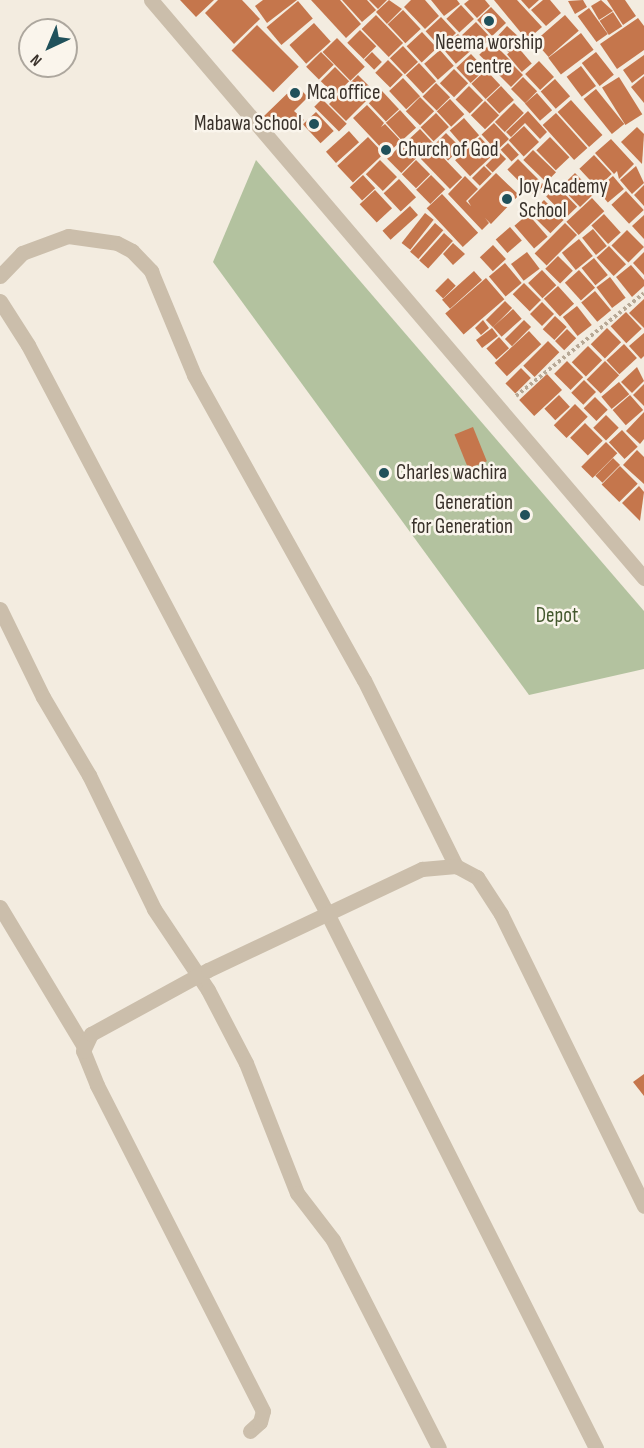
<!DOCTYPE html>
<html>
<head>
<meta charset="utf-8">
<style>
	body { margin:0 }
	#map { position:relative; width:644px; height:1448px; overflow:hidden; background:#f3ece0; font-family:"Sofia Sans Condensed",sans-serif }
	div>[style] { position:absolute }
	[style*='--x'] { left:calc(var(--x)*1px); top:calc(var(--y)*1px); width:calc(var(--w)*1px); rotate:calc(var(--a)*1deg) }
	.green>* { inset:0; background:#b3c29f }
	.building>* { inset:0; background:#c5764c; transform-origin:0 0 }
	.path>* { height:4px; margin-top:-2px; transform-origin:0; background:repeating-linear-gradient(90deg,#b7a895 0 3px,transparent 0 6px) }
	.street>* { height:15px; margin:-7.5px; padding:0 7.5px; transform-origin:7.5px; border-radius:7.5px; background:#cbbeab }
	.dots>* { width:16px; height:16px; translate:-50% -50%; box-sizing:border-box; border:3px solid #faf5ec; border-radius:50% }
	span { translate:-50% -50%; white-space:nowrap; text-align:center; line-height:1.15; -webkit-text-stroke:5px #faf5ec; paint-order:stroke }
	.poi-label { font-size:21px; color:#39312a }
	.left { translate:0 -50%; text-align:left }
	.right { translate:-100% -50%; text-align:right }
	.park-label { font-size:21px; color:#44582e }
	.north { position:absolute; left:18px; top:18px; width:60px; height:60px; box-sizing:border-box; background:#faf5ec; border:2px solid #ada79e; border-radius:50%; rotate:224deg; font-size:16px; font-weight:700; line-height:24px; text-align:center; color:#39312a }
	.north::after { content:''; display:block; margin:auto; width:21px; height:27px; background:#20515b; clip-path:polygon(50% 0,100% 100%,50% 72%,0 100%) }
</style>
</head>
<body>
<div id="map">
	<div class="green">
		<div style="clip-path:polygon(256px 160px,644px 611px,644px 669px,529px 695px,213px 262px)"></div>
	</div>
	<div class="building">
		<div style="clip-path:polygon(180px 0,214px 0,196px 17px)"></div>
		<div style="clip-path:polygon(218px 0,242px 0,260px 19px,234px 44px,205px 13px)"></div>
		<div style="clip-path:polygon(263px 0,297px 0,267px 23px,255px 6px)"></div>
		<div style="clip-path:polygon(311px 0,340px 0,361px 24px,346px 38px)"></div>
		<div style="clip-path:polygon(342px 0,367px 0,376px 10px,362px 22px)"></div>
		<div style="clip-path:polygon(369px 0,387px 0,378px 9px)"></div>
		<div style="clip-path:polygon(389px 0,402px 9px,387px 24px,376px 12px)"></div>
		<div style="clip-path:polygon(411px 0,425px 0,439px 16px,425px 29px,404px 7px)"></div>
		<div style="clip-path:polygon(431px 0,457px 0,460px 4px,444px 16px)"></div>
		<div style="clip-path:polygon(469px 0,485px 0,490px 6px,477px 18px,464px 4px)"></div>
		<div style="clip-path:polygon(494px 0,517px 0,542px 27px,527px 40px)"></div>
		<div style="clip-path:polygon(521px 0,539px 0,529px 9px)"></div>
		<div style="clip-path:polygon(543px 0,550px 0,561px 13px,546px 26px,531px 10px)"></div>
		<div style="clip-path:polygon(583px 0,587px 7px,575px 14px,568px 1px)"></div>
		<div style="clip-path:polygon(601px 0,613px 11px,599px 20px,591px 6px)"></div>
		<div style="clip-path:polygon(607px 0,625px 0,636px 16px,623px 25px)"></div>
		<div style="left:298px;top:1px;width:23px;height:41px;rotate:50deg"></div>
		<div style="left:461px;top:5px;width:19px;height:20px;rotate:47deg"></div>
		<div style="left:491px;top:7px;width:22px;height:19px;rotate:47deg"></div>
		<div style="left:589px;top:8px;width:32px;height:14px;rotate:54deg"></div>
		<div style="left:403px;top:10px;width:26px;height:21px;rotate:47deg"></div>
		<div style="left:613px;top:12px;width:17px;height:16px;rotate:57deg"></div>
		<div style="left:376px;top:15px;width:39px;height:20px;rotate:46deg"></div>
		<div style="left:565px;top:15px;width:21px;height:40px;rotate:49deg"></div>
		<div style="left:441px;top:17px;width:22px;height:21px;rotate:47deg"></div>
		<div style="clip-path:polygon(638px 18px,644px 26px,644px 50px,617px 69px,600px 44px)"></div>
		<div style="left:476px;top:22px;width:22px;height:19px;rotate:47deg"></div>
		<div style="left:314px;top:23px;width:25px;height:33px;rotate:48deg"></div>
		<div style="left:257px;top:25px;width:59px;height:36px;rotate:45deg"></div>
		<div style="left:507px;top:26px;width:21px;height:18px;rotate:43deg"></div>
		<div style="left:360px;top:30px;width:23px;height:18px;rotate:45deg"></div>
		<div style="left:422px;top:32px;width:22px;height:21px;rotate:47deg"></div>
		<div style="left:581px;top:33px;width:21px;height:41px;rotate:53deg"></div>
		<div style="left:458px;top:34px;width:21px;height:21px;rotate:49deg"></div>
		<div style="left:337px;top:38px;width:40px;height:20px;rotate:46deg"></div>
		<div style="left:492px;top:42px;width:27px;height:18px;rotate:45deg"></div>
		<div style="left:403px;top:46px;width:22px;height:18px;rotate:47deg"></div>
		<div style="left:517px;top:46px;width:23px;height:13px;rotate:50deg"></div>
		<div style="left:440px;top:50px;width:21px;height:21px;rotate:49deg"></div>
		<div style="left:321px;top:52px;width:18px;height:21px;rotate:45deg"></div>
		<div style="left:372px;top:52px;width:14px;height:11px;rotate:45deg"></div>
		<div style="left:596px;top:52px;width:29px;height:18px;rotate:52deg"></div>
		<div style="left:471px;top:54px;width:21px;height:20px;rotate:47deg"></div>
		<div style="clip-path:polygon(644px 55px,644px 74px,632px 83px,623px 70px)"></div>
		<div style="left:388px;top:60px;width:21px;height:18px;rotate:45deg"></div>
		<div style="left:539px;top:61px;width:22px;height:19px;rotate:47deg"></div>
		<div style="left:419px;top:63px;width:25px;height:18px;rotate:47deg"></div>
		<div style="left:511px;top:63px;width:17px;height:17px;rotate:45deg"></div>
		<div style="left:581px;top:66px;width:25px;height:18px;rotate:53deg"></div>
		<div style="left:335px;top:67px;width:20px;height:20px;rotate:45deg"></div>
		<div style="left:454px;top:69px;width:20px;height:20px;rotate:45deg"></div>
		<div style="left:486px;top:70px;width:21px;height:20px;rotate:47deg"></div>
		<div style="left:358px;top:75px;width:24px;height:41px;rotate:45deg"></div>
		<div style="clip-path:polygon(644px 76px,644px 103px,631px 87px)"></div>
		<div style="left:523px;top:77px;width:20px;height:17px;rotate:45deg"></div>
		<div style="left:619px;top:77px;width:44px;height:20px;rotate:58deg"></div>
		<div style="left:403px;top:78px;width:25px;height:19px;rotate:47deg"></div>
		<div style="left:555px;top:79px;width:23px;height:19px;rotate:49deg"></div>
		<div style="left:436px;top:83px;width:20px;height:19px;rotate:45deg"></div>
		<div style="clip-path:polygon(296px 85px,308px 97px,294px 111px,304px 120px,294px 129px,284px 119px,275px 127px,264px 116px)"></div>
		<div style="left:469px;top:86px;width:20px;height:19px;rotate:45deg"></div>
		<div style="left:501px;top:86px;width:19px;height:20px;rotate:47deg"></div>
		<div style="left:596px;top:89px;width:45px;height:16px;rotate:51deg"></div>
		<div style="left:382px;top:91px;width:25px;height:18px;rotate:47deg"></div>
		<div style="left:537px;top:93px;width:23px;height:16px;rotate:49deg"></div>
		<div style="left:420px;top:97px;width:20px;height:20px;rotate:45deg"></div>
		<div style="left:322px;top:99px;width:35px;height:11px;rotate:45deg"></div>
		<div style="left:450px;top:99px;width:21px;height:18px;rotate:47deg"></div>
		<div style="left:571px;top:100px;width:47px;height:18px;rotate:48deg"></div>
		<div style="left:485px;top:101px;width:20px;height:20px;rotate:45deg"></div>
		<div style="left:514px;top:103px;width:14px;height:27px;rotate:45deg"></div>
		<div style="clip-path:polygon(367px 105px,384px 123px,381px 127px,385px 124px,401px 141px,387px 154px,353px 118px)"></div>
		<div style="left:400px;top:110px;width:24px;height:19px;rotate:48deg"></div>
		<div style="clip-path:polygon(528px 111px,547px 132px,540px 139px,525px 123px,511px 137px,506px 132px)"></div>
		<div style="left:316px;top:112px;width:26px;height:18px;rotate:47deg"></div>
		<div style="left:436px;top:113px;width:19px;height:21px;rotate:47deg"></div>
		<div style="left:556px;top:113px;width:47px;height:18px;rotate:48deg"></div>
		<div style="left:464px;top:118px;width:23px;height:19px;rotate:49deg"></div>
		<div style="left:494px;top:123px;width:22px;height:17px;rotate:47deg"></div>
		<div style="left:524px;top:126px;width:22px;height:21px;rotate:47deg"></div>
		<div style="clip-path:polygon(637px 127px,644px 134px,642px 164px,621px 142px)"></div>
		<div style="left:420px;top:129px;width:19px;height:21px;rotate:47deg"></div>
		<div style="left:349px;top:131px;width:15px;height:31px;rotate:48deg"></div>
		<div style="left:446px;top:133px;width:21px;height:18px;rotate:45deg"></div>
		<div style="left:368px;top:137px;width:23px;height:42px;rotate:47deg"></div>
		<div style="left:480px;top:137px;width:22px;height:34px;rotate:47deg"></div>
		<div style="left:550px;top:137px;width:28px;height:19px;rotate:46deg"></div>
		<div style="clip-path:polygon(611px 139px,634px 164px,619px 179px,617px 171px,614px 174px,595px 153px)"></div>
		<div style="left:508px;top:143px;width:16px;height:10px;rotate:47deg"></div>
		<div style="left:402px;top:144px;width:20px;height:21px;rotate:45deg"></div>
		<div style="left:433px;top:147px;width:42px;height:17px;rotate:46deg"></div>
		<div style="left:533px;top:150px;width:32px;height:14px;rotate:44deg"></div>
		<div style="left:499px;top:152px;width:10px;height:19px;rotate:45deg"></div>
		<div style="left:594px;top:155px;width:26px;height:20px;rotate:47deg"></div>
		<div style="left:518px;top:159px;width:37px;height:15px;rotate:45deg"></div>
		<div style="left:380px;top:160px;width:24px;height:20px;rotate:45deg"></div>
		<div style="left:416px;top:160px;width:20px;height:20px;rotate:45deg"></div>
		<div style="left:484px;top:166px;width:11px;height:17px;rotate:45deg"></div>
		<div style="clip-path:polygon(636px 166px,644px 183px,632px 194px,620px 180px)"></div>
		<div style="clip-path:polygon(496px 173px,519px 195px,491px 224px,485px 218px,489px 223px,482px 230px,448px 194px,465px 176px,478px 189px,466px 201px,471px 206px,468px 201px)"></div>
		<div style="left:575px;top:173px;width:28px;height:20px;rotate:46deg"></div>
		<div style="left:363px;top:175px;width:18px;height:18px;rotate:47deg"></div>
		<div style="left:431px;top:175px;width:20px;height:21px;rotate:45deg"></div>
		<div style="left:613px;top:176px;width:17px;height:21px;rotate:50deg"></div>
		<div style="left:399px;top:179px;width:25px;height:21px;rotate:47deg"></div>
		<div style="clip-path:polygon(644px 185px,644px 206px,634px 195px)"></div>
		<div style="left:557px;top:186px;width:29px;height:15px;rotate:46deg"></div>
		<div style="left:375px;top:190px;width:25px;height:21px;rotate:47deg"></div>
		<div style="left:626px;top:191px;width:26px;height:20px;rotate:47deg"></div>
		<div style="left:442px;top:194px;width:53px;height:21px;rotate:47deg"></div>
		<div style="left:592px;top:198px;width:18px;height:35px;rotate:47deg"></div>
		<div style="left:544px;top:200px;width:28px;height:19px;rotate:45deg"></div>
		<div style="left:410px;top:206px;width:12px;height:37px;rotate:48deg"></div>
		<div style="left:425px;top:213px;width:11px;height:38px;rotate:38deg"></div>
		<div style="left:528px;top:214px;width:30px;height:18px;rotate:49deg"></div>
		<div style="left:604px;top:214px;width:25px;height:17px;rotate:48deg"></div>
		<div style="clip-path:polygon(644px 215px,644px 239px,632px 226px)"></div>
		<div style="left:435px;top:223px;width:11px;height:38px;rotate:41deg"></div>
		<div style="left:565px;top:223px;width:17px;height:43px;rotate:45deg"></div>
		<div style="left:510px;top:227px;width:18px;height:19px;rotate:49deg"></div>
		<div style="left:593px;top:229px;width:22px;height:14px;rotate:51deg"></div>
		<div style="left:627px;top:230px;width:24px;height:22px;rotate:45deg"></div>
		<div style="left:444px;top:233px;width:12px;height:37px;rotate:42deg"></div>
		<div style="left:579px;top:239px;width:22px;height:22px;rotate:51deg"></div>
		<div style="clip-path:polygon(453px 243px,465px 254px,453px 265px,443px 254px)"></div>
		<div style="left:493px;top:245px;width:19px;height:18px;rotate:47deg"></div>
		<div style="left:609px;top:246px;width:25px;height:17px;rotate:47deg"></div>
		<div style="left:527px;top:252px;width:21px;height:20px;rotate:53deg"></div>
		<div style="clip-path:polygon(644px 252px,644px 275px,633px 263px)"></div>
		<div style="left:558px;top:256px;width:21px;height:18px;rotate:45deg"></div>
		<div style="left:594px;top:258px;width:22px;height:16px;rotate:51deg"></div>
		<div style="left:505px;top:263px;width:26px;height:21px;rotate:50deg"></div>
		<div style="clip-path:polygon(631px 265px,644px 280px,644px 286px,632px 297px,616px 277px)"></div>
		<div style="left:542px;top:270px;width:21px;height:19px;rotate:47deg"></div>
		<div style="left:579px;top:270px;width:24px;height:19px;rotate:48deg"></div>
		<div style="left:474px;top:271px;width:12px;height:43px;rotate:48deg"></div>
		<div style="left:610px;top:277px;width:26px;height:17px;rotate:53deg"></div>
		<div style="left:448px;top:278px;width:11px;height:18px;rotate:45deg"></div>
		<div style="left:486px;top:278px;width:28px;height:54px;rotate:49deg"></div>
		<div style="left:524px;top:283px;width:24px;height:16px;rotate:45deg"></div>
		<div style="left:558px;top:286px;width:24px;height:19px;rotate:48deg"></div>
		<div style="left:595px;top:291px;width:25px;height:18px;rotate:50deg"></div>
		<div style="clip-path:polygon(644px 299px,644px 328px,629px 313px)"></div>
		<div style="left:505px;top:301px;width:10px;height:27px;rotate:45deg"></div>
		<div style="left:542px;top:302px;width:17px;height:17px;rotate:45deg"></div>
		<div style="left:577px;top:306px;width:24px;height:18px;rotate:52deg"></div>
		<div style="left:513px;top:309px;width:13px;height:27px;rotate:48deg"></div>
		<div style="left:626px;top:312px;width:23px;height:21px;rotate:47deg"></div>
		<div style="left:555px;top:316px;width:16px;height:18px;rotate:43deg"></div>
		<div style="clip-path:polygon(483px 320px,489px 328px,481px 335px,475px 328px)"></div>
		<div style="left:524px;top:320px;width:10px;height:27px;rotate:45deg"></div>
		<div style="left:492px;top:328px;width:10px;height:20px;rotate:53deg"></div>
		<div style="left:607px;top:328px;width:20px;height:23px;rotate:45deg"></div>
		<div style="left:567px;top:329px;width:13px;height:17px;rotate:45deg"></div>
		<div style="left:529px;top:331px;width:18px;height:47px;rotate:47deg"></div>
		<div style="clip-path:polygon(644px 333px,644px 356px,641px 359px,629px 346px)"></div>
		<div style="left:499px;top:337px;width:15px;height:17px;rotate:48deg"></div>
		<div style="left:548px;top:341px;width:16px;height:35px;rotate:45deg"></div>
		<div style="left:624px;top:344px;width:19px;height:24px;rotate:47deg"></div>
		<div style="left:588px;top:346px;width:20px;height:23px;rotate:45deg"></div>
		<div style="left:567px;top:361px;width:23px;height:18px;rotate:45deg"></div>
		<div style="left:605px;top:361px;width:20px;height:26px;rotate:45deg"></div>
		<div style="clip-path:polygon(637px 367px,644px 381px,632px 393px,621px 382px)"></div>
		<div style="left:521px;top:368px;width:14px;height:22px;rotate:45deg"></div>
		<div style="left:547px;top:374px;width:22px;height:38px;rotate:47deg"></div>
		<div style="left:584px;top:380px;width:17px;height:18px;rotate:45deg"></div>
		<div style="left:619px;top:382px;width:16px;height:23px;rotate:50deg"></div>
		<div style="clip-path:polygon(644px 384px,644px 406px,633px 395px)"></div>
		<div style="left:559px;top:395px;width:16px;height:20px;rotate:47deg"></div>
		<div style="left:630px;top:395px;width:20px;height:23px;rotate:49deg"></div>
		<div style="left:595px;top:397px;width:18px;height:16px;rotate:45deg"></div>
		<div style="left:575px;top:404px;width:18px;height:30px;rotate:45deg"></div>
		<div style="clip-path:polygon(644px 412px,644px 439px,640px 444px,626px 431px)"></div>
		<div style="left:606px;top:415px;width:18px;height:18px;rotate:45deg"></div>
		<div style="left:585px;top:423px;width:25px;height:21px;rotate:45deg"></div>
		<div style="left:473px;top:427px;width:37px;height:20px;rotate:68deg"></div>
		<div style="left:622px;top:430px;width:23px;height:18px;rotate:47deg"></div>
		<div style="left:606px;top:442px;width:16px;height:35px;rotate:45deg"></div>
		<div style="clip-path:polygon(637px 450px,644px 457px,644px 484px,623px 465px)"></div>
		<div style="left:613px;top:458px;width:10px;height:25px;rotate:45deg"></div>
		<div style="left:620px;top:466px;width:25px;height:26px;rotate:45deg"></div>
		<div style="clip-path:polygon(639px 486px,644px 492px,640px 521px,622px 503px)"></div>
		<div style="clip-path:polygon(644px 1074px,644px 1096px,633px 1082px)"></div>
	</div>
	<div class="path">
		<div style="--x:516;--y:396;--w:164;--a:-38.8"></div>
	</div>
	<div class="street">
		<div style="--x:151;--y:0;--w:760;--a:49.54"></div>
		<div style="--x:0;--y:276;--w:32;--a:-46"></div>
		<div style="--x:22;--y:253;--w:49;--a:-20.3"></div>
		<div style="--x:68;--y:236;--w:49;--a:8.1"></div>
		<div style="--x:117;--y:243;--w:17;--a:28"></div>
		<div style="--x:132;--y:251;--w:28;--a:46"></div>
		<div style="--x:151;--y:271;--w:113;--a:67.5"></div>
		<div style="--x:194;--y:375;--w:349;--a:60.9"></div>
		<div style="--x:364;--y:680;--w:208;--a:63.7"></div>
		<div style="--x:0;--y:301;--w:52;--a:57.5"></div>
		<div style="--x:28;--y:345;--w:642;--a:62.24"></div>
		<div style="--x:327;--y:913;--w:599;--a:63.31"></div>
		<div style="--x:0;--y:609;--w:98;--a:64"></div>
		<div style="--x:43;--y:697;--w:91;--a:59.5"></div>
		<div style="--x:89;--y:775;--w:149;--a:64.1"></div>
		<div style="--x:154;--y:909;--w:97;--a:56.3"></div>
		<div style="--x:208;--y:990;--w:82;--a:62.5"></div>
		<div style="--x:246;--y:1063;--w:140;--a:68.6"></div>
		<div style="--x:297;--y:1193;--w:59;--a:52.5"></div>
		<div style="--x:333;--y:1240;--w:233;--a:63"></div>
		<div style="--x:0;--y:907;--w:161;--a:59"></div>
		<div style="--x:250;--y:1431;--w:13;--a:-42"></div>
		<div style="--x:260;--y:1422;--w:11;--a:-75"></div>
		<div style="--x:263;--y:1411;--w:366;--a:-117"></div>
		<div style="--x:97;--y:1085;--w:37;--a:-112"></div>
		<div style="--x:83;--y:1051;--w:19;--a:-65"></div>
		<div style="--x:91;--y:1034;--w:133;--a:-28.7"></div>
		<div style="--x:208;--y:970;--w:237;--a:-25.3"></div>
		<div style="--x:422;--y:869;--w:34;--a:-5"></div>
		<div style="--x:456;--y:866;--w:24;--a:28"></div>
		<div style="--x:477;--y:877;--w:44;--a:57"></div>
		<div style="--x:501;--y:914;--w:325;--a:63.9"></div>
	</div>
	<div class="dots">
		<div style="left:489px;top:21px;background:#20515b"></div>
		<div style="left:295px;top:93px;background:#20515b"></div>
		<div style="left:314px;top:124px;background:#20515b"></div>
		<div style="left:386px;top:150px;background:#20515b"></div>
		<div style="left:507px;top:199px;background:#20515b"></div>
		<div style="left:384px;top:473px;background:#20515b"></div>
		<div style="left:525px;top:515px;background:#20515b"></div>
	</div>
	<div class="poi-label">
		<span style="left:489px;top:55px">Neema worship<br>centre</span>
		<span class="left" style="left:307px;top:93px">Mca office</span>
		<span class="right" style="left:302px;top:124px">Mabawa School</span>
		<span class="left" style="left:398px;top:150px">Church of God</span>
		<span class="left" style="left:519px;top:199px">Joy Academy<br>School</span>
		<span class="left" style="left:396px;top:473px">Charles wachira</span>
		<span class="right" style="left:513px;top:515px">Generation<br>for Generation</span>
	</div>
	<div class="park-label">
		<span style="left:557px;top:616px">Depot</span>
	</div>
	<div class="north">N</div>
</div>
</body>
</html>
